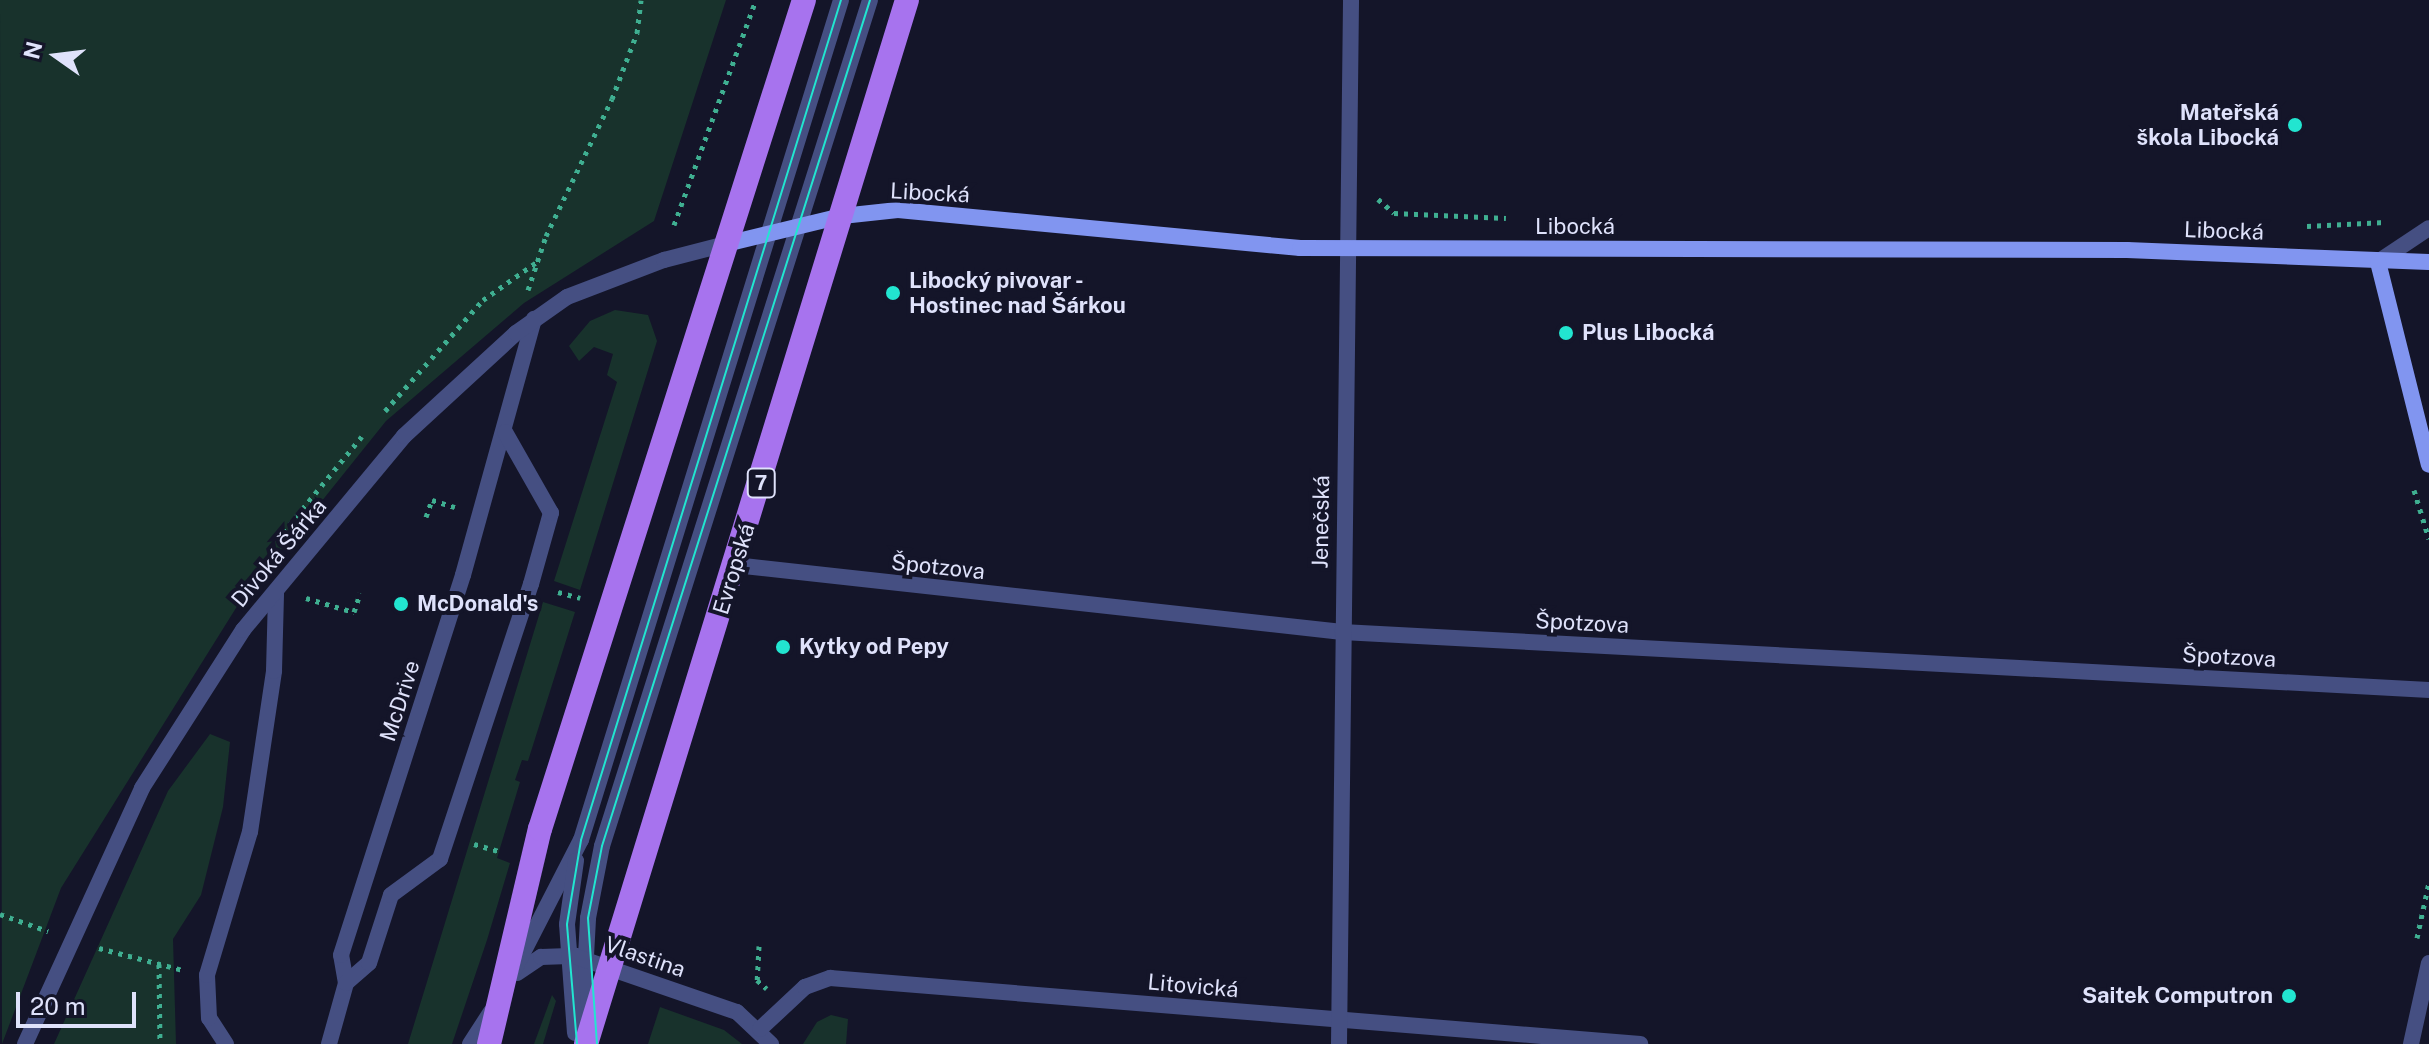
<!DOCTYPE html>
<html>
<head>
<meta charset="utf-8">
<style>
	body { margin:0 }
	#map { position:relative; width:2429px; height:1044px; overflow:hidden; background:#141529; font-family:"Public Sans",sans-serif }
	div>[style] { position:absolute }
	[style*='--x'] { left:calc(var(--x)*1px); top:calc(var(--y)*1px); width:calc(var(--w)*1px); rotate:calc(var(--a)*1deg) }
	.green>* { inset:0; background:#18322c }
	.path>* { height:5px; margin-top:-2.5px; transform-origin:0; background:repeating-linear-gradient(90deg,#3faf91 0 4px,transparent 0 10px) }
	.lane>* { height:16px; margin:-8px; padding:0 8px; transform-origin:8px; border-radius:8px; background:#454f82 }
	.street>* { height:16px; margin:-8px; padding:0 8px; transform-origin:8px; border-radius:8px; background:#454f82 }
	.secondary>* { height:16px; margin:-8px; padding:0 8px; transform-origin:8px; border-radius:8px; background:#8195f0 }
	.primary>* { height:24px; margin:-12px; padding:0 12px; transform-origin:12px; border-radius:12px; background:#a773ee }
	.tram>* { height:2px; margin:-1px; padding:0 1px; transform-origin:1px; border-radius:1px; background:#22e5d0 }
	.dots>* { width:22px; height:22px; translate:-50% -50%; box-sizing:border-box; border:4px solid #141529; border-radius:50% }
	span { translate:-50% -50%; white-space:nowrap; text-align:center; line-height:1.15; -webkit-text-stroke:8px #141529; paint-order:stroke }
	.shield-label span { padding:2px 6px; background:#141529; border:2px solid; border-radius:6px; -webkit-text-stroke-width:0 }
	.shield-label { font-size:20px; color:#dfe2fb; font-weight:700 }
	.poi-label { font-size:22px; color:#dfe2fb; font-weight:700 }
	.right { translate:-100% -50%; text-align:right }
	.left { translate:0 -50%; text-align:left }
	.street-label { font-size:22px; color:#dfe2fb }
	.north { position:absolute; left:16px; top:16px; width:80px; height:80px; -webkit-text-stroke:6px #141529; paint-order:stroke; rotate:284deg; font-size:22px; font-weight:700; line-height:32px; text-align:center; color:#dfe2fb }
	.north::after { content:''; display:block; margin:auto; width:28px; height:36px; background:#dfe2fb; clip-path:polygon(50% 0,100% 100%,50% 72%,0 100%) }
	.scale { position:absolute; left:16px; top:992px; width:120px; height:36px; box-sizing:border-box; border:4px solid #dfe2fb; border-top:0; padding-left:10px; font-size:24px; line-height:28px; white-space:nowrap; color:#dfe2fb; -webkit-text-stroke:6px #141529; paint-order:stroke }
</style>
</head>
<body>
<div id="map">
	<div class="green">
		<div style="clip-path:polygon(0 0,726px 0,654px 221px,524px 303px,386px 421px,236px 608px,61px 888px,2px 1044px)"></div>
		<div style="clip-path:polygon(615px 310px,648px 315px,657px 341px,580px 590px,554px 581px,617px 382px,607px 375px,613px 354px,594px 347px,579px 361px,569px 346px,590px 321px)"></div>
		<div style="clip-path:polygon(543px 602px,575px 612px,528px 761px,522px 760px,515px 780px,520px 782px,497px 858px,510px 863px,487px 940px,452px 1044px,408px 1044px)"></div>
		<div style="clip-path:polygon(210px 734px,230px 742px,223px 807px,201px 895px,173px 939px,176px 1044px,54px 1044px,168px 791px)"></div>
		<div style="clip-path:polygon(552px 995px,556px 1001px,543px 1044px,534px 1044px)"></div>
		<div style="clip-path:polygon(660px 1007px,724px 1030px,742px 1044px,648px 1044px)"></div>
		<div style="clip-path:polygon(831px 1015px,848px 1019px,846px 1044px,803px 1044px,817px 1022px)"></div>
	</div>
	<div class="path">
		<div style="--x:1378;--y:199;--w:21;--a:41"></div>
		<div style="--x:1394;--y:213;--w:112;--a:2.6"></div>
		<div style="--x:674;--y:225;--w:239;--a:-70"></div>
		<div style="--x:2307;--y:226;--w:78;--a:-2.9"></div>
		<div style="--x:528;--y:290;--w:57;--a:-71.6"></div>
		<div style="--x:546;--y:236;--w:152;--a:-64.3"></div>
		<div style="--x:612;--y:99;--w:71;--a:-69.3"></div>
		<div style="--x:637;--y:33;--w:33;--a:-83"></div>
		<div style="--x:385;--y:411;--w:148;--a:-48.6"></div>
		<div style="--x:483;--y:300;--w:67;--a:-35.3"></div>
		<div style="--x:2414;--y:490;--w:51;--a:73"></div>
		<div style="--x:426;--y:517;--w:18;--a:-71"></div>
		<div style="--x:432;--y:500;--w:24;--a:17"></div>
		<div style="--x:277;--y:540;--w:134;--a:-50.7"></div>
		<div style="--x:558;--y:592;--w:23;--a:15"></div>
		<div style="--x:306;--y:598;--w:50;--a:16.3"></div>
		<div style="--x:354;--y:612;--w:20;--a:-72"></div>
		<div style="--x:474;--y:844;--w:29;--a:16"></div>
		<div style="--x:0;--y:914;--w:51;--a:19.5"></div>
		<div style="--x:2417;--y:938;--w:57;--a:-77.9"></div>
		<div style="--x:759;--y:946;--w:34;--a:93"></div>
		<div style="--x:757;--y:980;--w:13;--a:42"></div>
		<div style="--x:99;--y:948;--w:87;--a:14.7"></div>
		<div style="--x:159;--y:964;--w:80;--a:89.3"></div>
	</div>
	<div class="lane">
		<div style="--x:2378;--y:262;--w:61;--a:-33.7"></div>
		<div style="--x:517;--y:973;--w:29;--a:-34"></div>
		<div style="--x:541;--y:957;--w:35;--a:-2"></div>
		<div style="--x:512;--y:974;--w:151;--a:-62.8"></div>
		<div style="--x:581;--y:840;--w:879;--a:-72.8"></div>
		<div style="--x:346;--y:983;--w:28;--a:-100"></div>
		<div style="--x:341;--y:955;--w:399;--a:-72.2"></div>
		<div style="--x:463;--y:575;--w:266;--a:-74.5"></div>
		<div style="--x:582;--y:1030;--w:112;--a:-86.9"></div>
		<div style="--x:588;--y:918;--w:73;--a:-79"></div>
		<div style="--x:602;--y:846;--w:887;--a:-72.42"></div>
		<div style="--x:575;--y:1033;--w:109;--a:-94.2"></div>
		<div style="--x:567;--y:924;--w:64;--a:-81.9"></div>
		<div style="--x:226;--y:1044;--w:31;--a:-123"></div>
		<div style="--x:209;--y:1018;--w:43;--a:-92.7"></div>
		<div style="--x:207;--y:975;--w:149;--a:-73.3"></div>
		<div style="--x:250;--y:832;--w:163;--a:-81.5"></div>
		<div style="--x:274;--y:671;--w:79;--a:-88.5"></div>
		<div style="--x:329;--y:1044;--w:63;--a:-74.4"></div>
		<div style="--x:346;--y:983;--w:30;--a:-41"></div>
		<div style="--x:369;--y:963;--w:71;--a:-72.1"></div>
		<div style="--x:391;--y:895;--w:61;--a:-36.3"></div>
		<div style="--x:440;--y:859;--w:290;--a:-71.7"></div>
		<div style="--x:531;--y:584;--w:74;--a:-74.3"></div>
		<div style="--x:551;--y:513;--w:93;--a:-119.6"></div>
		<div style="--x:470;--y:1044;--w:38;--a:-57"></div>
	</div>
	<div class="street">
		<div style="--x:735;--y:565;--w:611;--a:6.3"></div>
		<div style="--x:1342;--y:632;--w:1089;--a:3.05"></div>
		<div style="--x:577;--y:957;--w:169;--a:19"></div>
		<div style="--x:737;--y:1012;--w:47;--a:43.3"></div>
		<div style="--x:760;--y:1029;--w:62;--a:-43"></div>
		<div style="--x:805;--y:987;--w:27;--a:-20"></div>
		<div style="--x:830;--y:978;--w:813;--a:4.66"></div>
		<div style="--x:25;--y:1044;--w:281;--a:-65.4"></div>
		<div style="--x:142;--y:788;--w:188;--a:-57.4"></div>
		<div style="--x:243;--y:630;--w:252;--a:-50.3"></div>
		<div style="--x:404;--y:436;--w:152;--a:-42.6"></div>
		<div style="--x:516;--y:333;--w:62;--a:-35.2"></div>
		<div style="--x:567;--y:297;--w:104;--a:-20.9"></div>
		<div style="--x:664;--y:260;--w:64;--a:-14.5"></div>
		<div style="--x:1339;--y:1044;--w:1044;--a:-89.34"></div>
		<div style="--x:2411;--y:1044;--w:83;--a:-77.5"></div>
	</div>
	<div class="secondary">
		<div style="--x:726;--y:244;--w:119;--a:-13.6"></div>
		<div style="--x:842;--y:216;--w:56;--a:-6.1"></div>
		<div style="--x:898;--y:210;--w:404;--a:5.4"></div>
		<div style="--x:1300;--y:248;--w:827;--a:0.14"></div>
		<div style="--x:2127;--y:250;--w:302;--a:2.3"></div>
		<div style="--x:2378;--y:262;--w:209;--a:75.9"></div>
	</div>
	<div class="primary">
		<div style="--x:489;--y:1044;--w:221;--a:-76.7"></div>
		<div style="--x:540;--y:829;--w:870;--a:-72.34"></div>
		<div style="--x:586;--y:1044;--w:1092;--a:-72.91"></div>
	</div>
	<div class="tram">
		<div style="--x:577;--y:1044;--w:120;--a:-94.8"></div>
		<div style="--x:567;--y:924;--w:85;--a:-80.5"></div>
		<div style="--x:581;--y:840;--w:879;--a:-72.8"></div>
		<div style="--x:597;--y:1044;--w:126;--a:-94.1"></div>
		<div style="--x:588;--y:918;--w:73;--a:-79"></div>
		<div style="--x:602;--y:846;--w:887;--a:-72.42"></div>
	</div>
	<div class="dots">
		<div style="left:2295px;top:125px;background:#22e5d0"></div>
		<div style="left:893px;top:293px;background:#22e5d0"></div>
		<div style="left:1566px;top:333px;background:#22e5d0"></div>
		<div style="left:401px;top:604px;background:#22e5d0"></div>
		<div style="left:783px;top:647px;background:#22e5d0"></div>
		<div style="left:2289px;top:996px;background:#22e5d0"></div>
	</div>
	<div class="shield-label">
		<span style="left:761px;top:483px">7</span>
	</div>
	<div class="poi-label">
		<span class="right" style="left:2279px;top:125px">Mateřská<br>škola Libocká</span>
		<span class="left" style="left:909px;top:293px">Libocký pivovar -<br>Hostinec nad Šárkou</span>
		<span class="left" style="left:1582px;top:333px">Plus Libocká</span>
		<span class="left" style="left:417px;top:604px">McDonald's</span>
		<span class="left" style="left:799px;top:647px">Kytky od Pepy</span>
		<span class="right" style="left:2273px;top:996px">Saitek Computron</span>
	</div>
	<div class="street-label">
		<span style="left:930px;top:193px;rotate:3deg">Libocká</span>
		<span style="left:1575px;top:227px">Libocká</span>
		<span style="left:2224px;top:231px;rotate:2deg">Libocká</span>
		<span style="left:1321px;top:522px;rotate:-89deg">Jenečská</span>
		<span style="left:279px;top:553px;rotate:-50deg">Divoká Šárka</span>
		<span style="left:938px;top:567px;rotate:6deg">Špotzova</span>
		<span style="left:734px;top:569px;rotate:-73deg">Evropská</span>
		<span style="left:1582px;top:623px;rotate:3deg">Špotzova</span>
		<span style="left:2229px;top:657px;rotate:3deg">Špotzova</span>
		<span style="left:400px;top:701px;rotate:-72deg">McDrive</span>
		<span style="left:645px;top:957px;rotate:19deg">Vlastina</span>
		<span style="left:1193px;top:986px;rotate:5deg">Litovická</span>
	</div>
	<div class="north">N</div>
	<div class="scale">20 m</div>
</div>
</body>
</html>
